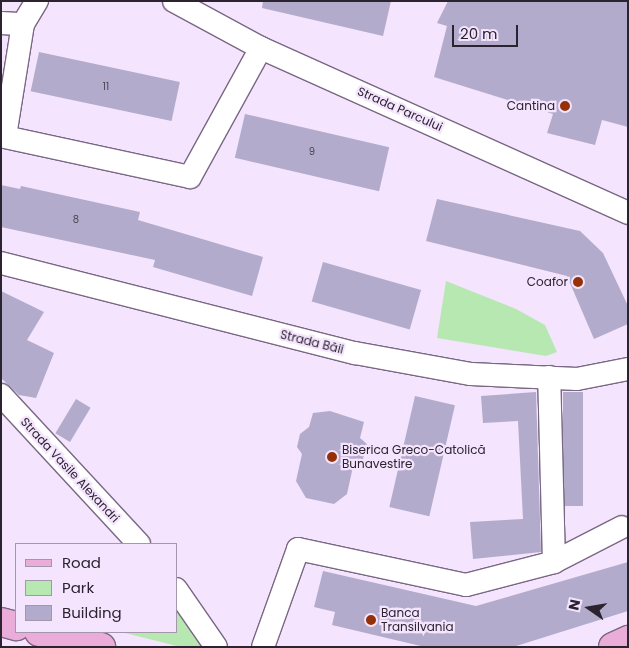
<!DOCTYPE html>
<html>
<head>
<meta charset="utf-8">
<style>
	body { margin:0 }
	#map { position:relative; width:629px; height:648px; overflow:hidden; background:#f4e4fd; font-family:Poppins,sans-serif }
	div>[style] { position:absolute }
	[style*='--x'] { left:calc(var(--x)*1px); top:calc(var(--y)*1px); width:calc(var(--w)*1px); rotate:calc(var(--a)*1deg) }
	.green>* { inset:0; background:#b7e8b2 }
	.building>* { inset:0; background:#b3abcb; transform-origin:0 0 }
	.roads { filter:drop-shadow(1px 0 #796783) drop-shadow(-1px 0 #796783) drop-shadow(0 1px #796783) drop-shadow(0 -1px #796783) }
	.minor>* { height:22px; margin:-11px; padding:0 11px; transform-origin:11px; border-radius:11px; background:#fff }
	.major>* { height:28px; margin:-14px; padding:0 14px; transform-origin:14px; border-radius:14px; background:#eaacd8 }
	.dots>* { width:14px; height:14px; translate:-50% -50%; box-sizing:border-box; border:2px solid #f4e4fd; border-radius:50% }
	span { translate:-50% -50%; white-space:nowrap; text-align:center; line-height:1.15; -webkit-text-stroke:4.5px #f4e4fd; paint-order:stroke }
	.number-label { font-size:10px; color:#4d4556 }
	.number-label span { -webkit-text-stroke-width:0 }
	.poi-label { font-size:12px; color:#2b232f }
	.right { translate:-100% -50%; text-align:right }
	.left { translate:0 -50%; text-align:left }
	.street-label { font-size:12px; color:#2b232f }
	.frame { position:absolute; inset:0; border:2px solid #2b232f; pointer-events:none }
	.legend { position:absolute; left:15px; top:543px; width:162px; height:90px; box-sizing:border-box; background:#f4e4fd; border:1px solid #a497ab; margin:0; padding:6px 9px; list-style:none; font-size:15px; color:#2b232f }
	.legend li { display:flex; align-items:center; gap:10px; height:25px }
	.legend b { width:25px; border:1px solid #a497ab }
	.north { position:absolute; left:564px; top:583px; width:50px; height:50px; -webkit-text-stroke:4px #f4e4fd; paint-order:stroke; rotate:283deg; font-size:14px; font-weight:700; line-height:20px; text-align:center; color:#2b232f }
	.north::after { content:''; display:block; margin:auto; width:18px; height:22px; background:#2b232f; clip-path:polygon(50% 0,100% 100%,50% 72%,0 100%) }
	.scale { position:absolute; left:452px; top:25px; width:66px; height:22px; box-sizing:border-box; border:2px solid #2b232f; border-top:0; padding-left:6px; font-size:15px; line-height:18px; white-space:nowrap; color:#2b232f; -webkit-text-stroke:4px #f4e4fd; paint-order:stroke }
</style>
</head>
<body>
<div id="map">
	<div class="green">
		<div style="clip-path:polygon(446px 281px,516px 309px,545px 325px,557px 352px,546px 356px,437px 338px)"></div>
		<div style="clip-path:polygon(176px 603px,203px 647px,181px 647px,121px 632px,176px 632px)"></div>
	</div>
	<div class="building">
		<div style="clip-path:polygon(263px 1px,391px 1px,383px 36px,262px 8px)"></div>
		<div style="clip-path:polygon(448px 1px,628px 1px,628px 127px,602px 120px,595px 145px,547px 133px,553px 114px,434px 77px,447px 26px,437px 23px)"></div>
		<div style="left:39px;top:52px;width:144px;height:40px;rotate:12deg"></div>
		<div style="left:245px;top:114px;width:148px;height:45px;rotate:13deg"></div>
		<div style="clip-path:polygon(1px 185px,20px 189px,21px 186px,140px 212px,138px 220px,263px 257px,252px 296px,153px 267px,155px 260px,1px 227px)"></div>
		<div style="clip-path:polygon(437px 199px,580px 231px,603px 253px,628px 306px,628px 324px,594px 339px,567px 276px,426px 241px)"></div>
		<div style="left:323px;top:262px;width:102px;height:41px;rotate:16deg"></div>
		<div style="clip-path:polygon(1px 291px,44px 312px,27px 340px,54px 353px,36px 398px,19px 395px,1px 378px)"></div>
		<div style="clip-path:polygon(536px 392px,541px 552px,473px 559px,470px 522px,523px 519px,518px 421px,483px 423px,481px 396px)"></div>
		<div style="left:563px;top:392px;width:20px;height:114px"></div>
		<div style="left:415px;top:396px;width:41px;height:114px;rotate:13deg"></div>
		<div style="left:76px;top:399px;width:17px;height:40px;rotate:31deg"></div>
		<div style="clip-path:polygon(330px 411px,364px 422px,360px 438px,367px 444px,363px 459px,354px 462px,347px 494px,334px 504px,306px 498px,296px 481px,302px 454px,297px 447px,300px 434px,309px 427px,313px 413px)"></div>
		<div style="clip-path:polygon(628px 562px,628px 611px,513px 647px,425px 647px,332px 625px,335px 612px,314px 607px,323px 571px,476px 606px)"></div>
	</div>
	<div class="roads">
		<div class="minor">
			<div style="--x:174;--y:1;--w:99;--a:28.4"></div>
			<div style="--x:261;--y:48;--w:402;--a:24.2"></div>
			<div style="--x:1;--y:23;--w:22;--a:3"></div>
			<div style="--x:23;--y:24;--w:27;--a:-59"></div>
			<div style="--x:23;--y:24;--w:114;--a:99.1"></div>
			<div style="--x:5;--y:137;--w:189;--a:12.2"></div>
			<div style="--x:190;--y:177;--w:147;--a:-61.2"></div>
			<div style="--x:1;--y:263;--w:365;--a:14.3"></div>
			<div style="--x:355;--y:353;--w:118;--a:10.3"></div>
			<div style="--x:471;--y:374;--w:106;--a:2.7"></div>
			<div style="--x:577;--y:379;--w:52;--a:-11.1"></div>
			<div style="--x:1;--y:395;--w:203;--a:47.2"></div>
			<div style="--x:554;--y:562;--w:76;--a:-27.2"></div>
			<div style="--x:176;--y:589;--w:70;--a:55.4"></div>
			<div style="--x:263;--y:647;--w:104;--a:-70.3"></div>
			<div style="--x:298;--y:549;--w:172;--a:12.1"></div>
			<div style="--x:466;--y:585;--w:91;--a:-14.6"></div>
			<div style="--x:554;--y:562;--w:185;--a:-91.5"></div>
		</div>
		<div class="major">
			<div style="--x:1;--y:622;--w:16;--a:15"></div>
			<div style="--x:39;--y:632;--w:64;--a:13.6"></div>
			<div style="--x:613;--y:647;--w:17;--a:-25"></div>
		</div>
	</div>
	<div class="dots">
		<div style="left:565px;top:106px;background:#963006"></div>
		<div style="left:578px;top:282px;background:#963006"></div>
		<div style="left:332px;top:457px;background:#963006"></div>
		<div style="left:371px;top:620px;background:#963006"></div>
	</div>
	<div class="number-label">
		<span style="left:106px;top:87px">11</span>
		<span style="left:312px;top:152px">9</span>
		<span style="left:76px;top:220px">8</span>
	</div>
	<div class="poi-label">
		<span class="right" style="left:555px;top:106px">Cantina</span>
		<span class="right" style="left:568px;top:282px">Coafor</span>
		<span class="left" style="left:342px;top:457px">Biserica Greco-Catolică<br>Bunavestire</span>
		<span class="left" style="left:381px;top:620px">Banca<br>Transilvania</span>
	</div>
	<div class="street-label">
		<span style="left:400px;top:109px;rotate:24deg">Strada Parcului</span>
		<span style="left:312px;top:342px;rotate:14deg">Strada Băii</span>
		<span style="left:70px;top:470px;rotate:47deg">Strada Vasile Alexandri</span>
	</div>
	<div class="frame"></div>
	<ul class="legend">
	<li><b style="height:6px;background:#eaacd8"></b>Road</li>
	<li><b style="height:14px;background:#b7e8b2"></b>Park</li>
	<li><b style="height:14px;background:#b3abcb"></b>Building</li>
	</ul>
	<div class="north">N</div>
	<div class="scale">20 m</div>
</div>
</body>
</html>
